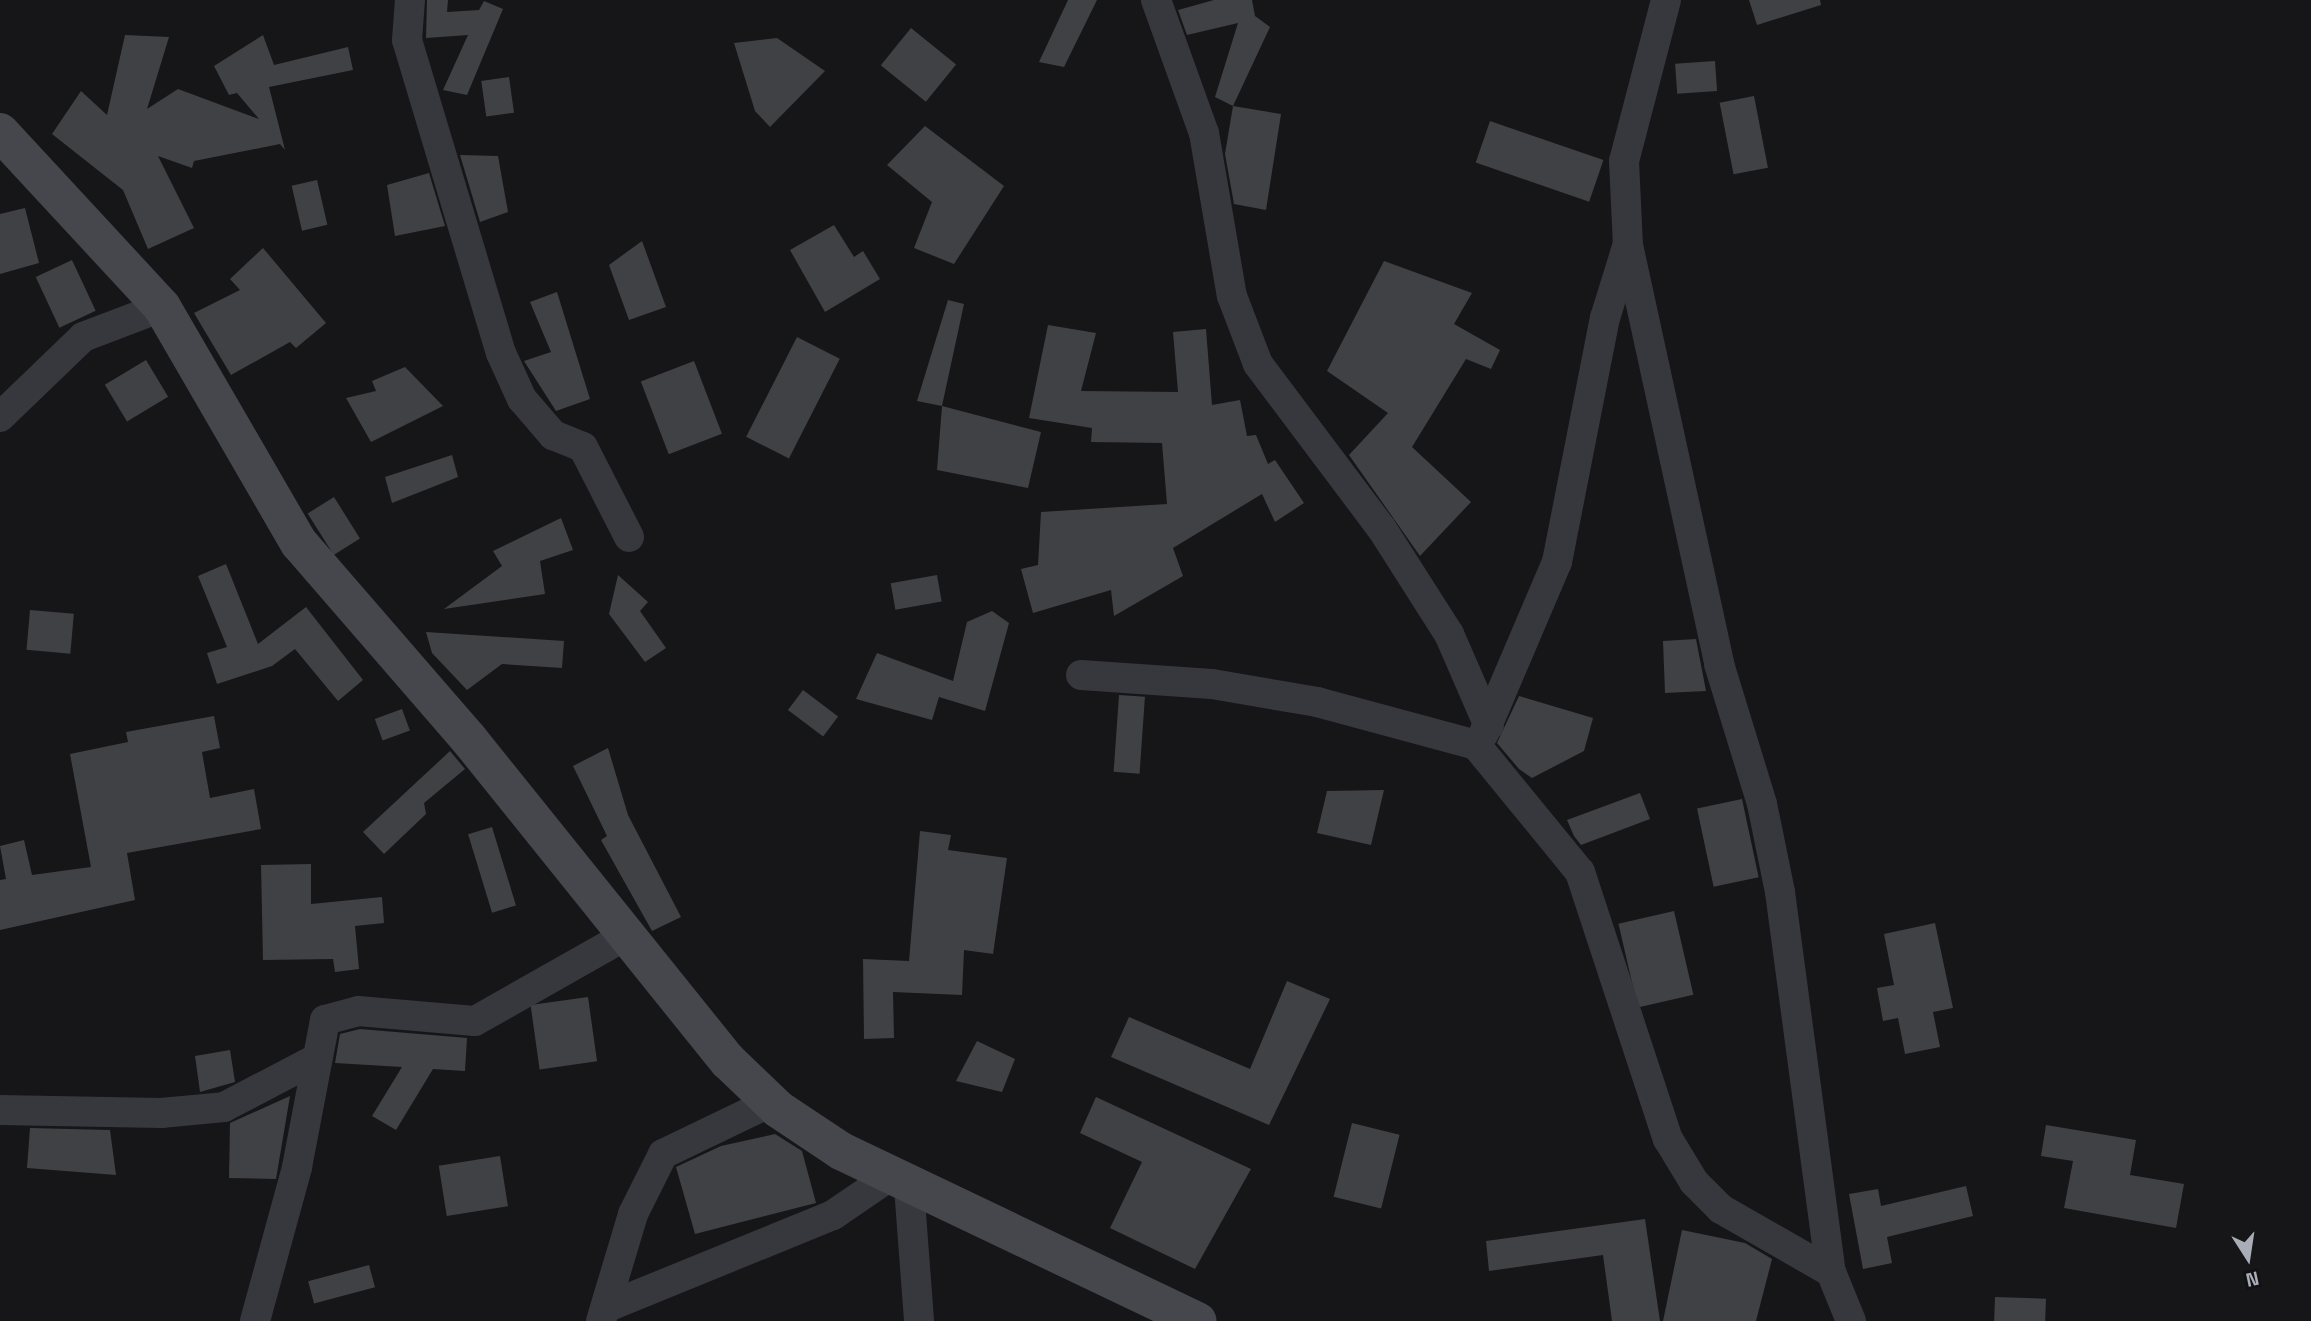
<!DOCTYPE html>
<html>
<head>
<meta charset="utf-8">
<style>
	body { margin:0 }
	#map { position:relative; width:2311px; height:1321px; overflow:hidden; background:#161618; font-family:"Space Grotesk",sans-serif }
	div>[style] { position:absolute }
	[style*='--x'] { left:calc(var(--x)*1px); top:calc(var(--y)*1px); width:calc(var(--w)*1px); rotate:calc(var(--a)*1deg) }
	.building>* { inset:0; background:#404145; transform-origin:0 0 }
	.street>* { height:30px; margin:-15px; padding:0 15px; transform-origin:15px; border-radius:15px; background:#37383d }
	.secondary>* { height:38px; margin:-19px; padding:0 19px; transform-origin:19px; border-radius:19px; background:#45474d }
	span { translate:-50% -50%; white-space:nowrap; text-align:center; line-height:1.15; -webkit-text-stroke:5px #111113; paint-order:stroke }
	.north { position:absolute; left:2213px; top:1223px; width:70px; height:70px; -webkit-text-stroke:5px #111113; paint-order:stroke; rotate:168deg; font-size:19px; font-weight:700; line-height:28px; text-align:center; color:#a8adb8 }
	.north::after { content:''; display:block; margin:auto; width:24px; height:32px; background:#a8adb8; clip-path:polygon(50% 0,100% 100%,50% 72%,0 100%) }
</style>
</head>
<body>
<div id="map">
	<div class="building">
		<div style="clip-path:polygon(427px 0,448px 0,447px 12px,479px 10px,484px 1px,503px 9px,467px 95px,443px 90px,468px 35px,426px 38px)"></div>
		<div style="clip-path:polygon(1068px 0,1097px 0,1064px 67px,1039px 62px)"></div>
		<div style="clip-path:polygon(1214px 0,1252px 0,1255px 16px,1270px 27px,1233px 106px,1215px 97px,1238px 23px,1187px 35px,1178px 10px)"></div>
		<div style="clip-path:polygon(1749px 0,1820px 0,1821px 5px,1757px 25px)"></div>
		<div style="left:911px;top:28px;width:58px;height:48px;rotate:39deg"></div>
		<div style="clip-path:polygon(125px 35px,169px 37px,147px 109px,178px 89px,259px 119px,237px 93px,229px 95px,214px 66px,263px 35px,274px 65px,348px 47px,353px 70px,269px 87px,285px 150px,280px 144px,194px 161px,192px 168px,158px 156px,194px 228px,148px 249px,123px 190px,52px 134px,81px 91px,107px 115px)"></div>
		<div style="clip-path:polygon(777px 38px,825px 71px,770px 127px,755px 111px,734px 43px)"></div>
		<div style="left:1715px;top:61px;width:30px;height:40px;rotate:86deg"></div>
		<div style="left:509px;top:77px;width:36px;height:28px;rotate:82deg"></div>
		<div style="left:1754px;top:96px;width:73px;height:35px;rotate:79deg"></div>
		<div style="clip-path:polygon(1233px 106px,1281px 114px,1266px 210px,1234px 204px,1225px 154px)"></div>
		<div style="left:1490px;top:121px;width:120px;height:44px;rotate:19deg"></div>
		<div style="clip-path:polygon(925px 126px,1004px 186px,954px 264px,914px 248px,932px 202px,887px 165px)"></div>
		<div style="clip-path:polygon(460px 155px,498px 156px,508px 212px,480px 222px)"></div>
		<div style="clip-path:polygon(429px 173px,445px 226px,395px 236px,387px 185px)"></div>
		<div style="left:317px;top:180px;width:46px;height:26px;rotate:77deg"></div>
		<div style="clip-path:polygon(25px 208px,39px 263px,0 274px,0 214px)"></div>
		<div style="clip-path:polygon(834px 225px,854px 257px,863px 251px,880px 279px,825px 312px,790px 250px)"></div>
		<div style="clip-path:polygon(642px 241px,666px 307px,629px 320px,609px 265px)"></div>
		<div style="clip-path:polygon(263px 248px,326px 323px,296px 348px,290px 342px,231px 375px,194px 313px,240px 290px,230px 279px)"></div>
		<div style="left:72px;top:260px;width:56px;height:40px;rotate:65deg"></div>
		<div style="clip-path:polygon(1384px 261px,1472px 293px,1454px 324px,1500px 350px,1491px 369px,1466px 359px,1412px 447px,1471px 502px,1420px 556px,1349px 455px,1388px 413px,1327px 371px)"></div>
		<div style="clip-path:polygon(557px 292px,590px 399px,556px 411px,524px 361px,551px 352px,530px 302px)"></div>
		<div style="clip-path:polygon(948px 300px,964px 304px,942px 406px,917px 401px)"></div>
		<div style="clip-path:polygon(1048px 325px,1096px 333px,1081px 391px,1178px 392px,1173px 332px,1206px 329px,1212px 405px,1240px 400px,1247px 436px,1256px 435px,1268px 464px,1275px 460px,1304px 503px,1275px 522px,1262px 494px,1173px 548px,1183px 576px,1114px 616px,1111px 590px,1033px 613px,1021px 569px,1038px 565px,1041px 512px,1167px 504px,1162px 443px,1091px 442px,1092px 428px,1029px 418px)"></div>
		<div style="left:797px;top:337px;width:48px;height:112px;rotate:27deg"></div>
		<div style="left:146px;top:360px;width:43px;height:48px;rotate:59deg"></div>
		<div style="left:694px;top:361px;width:78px;height:57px;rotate:69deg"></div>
		<div style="clip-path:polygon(405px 367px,443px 406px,371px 442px,346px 398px,376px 391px,372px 381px)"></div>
		<div style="clip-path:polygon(942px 406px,1041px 432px,1028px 488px,937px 470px)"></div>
		<div style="clip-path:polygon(452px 455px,458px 477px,392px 503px,385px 477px)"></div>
		<div style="left:334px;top:497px;width:49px;height:31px;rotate:58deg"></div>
		<div style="clip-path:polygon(561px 518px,573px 550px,540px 561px,545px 594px,444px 609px,502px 566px,493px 551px)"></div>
		<div style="clip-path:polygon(226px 564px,258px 644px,306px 607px,363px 680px,338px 701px,295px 649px,272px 666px,217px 684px,207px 653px,227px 647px,198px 576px)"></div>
		<div style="clip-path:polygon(618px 575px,648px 602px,640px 611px,666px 648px,645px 662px,609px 614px)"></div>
		<div style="left:937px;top:575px;width:27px;height:47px;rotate:80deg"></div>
		<div style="left:30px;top:610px;width:44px;height:40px;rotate:5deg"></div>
		<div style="clip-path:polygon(992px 611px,1009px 623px,985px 711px,939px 697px,932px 720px,856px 699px,877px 653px,953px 681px,967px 622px)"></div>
		<div style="clip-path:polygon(426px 632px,564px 641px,562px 668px,502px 664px,467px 690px,432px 653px)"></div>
		<div style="clip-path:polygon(1696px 639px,1706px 691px,1665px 693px,1663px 641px)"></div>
		<div style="left:803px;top:690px;width:44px;height:25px;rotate:37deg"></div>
		<div style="left:1119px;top:695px;width:26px;height:77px;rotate:4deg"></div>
		<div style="clip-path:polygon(1519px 696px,1593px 718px,1584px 751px,1532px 778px,1519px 769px,1497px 743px)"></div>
		<div style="left:402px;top:709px;width:23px;height:29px;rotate:70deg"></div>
		<div style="clip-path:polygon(214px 716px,220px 748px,202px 752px,210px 798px,254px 789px,261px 829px,127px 853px,135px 900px,0 930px,0 880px,6px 879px,0 846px,24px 840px,32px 875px,91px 867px,70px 754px,128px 742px,126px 732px)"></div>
		<div style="clip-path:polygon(608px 748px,628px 815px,681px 917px,652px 931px,601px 840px,607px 836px,573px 766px)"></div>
		<div style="clip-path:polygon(450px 751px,465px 769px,424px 803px,426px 814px,384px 854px,363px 832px)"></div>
		<div style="clip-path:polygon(1384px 790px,1371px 845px,1317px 833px,1327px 791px)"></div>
		<div style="clip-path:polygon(1640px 793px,1650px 819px,1581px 845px,1574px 836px,1567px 820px)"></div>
		<div style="left:1742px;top:799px;width:80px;height:46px;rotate:78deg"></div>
		<div style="left:492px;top:827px;width:82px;height:25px;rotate:73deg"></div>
		<div style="clip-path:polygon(920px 831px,951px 835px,948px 850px,1007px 858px,993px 954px,964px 950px,962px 995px,893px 992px,894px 1038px,864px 1039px,863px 959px,909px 961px)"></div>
		<div style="clip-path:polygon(311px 864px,311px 904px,382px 897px,384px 923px,355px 926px,359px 969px,335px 972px,333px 959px,263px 960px,261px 865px)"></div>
		<div style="left:1674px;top:911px;width:86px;height:57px;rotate:77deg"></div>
		<div style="clip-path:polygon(1935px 923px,1953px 1008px,1933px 1012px,1940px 1047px,1905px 1054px,1898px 1018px,1883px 1021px,1877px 988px,1894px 985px,1884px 934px)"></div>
		<div style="clip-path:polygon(1287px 981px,1330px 999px,1269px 1125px,1111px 1057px,1129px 1017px,1250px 1069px)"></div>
		<div style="left:588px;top:997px;width:65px;height:58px;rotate:82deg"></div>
		<div style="clip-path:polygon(360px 1029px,467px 1038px,465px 1071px,433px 1069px,396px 1130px,372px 1116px,402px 1067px,335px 1063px,340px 1034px)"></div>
		<div style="clip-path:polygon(977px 1041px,1015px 1059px,1002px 1092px,956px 1081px)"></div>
		<div style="clip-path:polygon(230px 1050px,235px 1082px,200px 1092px,195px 1056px)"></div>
		<div style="clip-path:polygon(290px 1096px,276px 1179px,229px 1178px,230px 1123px)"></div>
		<div style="clip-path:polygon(1096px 1097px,1251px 1169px,1195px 1269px,1110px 1228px,1142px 1162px,1080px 1133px)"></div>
		<div style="left:1352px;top:1123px;width:49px;height:76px;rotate:14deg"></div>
		<div style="clip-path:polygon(2046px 1125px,2136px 1140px,2130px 1175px,2184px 1184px,2176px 1228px,2064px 1208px,2073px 1161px,2041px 1156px)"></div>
		<div style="clip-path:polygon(30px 1128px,110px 1130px,116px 1175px,27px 1168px)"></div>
		<div style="clip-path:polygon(775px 1134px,802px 1151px,816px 1203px,695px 1234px,676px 1167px,721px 1146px)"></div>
		<div style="left:500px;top:1156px;width:51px;height:62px;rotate:81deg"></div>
		<div style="clip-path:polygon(1966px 1186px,1973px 1216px,1887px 1237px,1892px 1263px,1863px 1269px,1849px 1194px,1878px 1189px,1881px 1206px)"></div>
		<div style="clip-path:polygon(1645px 1219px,1660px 1321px,1612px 1321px,1603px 1255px,1489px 1271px,1486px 1241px)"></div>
		<div style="clip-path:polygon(1682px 1230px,1745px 1243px,1772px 1259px,1756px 1321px,1663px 1321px)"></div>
		<div style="left:369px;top:1265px;width:23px;height:63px;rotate:75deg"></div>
		<div style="left:1995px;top:1297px;width:51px;height:24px;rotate:2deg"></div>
	</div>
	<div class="street">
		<div style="--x:410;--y:0;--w:40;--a:94.3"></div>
		<div style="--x:407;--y:40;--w:327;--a:73.3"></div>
		<div style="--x:501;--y:353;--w:51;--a:65.5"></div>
		<div style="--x:522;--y:399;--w:48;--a:49.3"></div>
		<div style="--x:553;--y:435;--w:32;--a:22"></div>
		<div style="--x:583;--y:447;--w:101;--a:62.9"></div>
		<div style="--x:1156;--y:0;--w:141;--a:70.2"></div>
		<div style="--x:1204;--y:133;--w:165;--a:80.3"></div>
		<div style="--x:1232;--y:296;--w:73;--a:69.1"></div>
		<div style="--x:1258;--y:364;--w:206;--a:53.1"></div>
		<div style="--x:1382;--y:529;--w:125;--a:57.5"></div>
		<div style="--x:1449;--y:634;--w:100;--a:66.5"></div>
		<div style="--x:1666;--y:0;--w:166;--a:104.6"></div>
		<div style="--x:1624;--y:161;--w:84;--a:87.3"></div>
		<div style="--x:1628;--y:245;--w:429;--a:77.7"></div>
		<div style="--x:1719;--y:664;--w:146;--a:72.9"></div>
		<div style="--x:1762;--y:804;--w:90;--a:78.4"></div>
		<div style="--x:1780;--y:892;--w:383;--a:82.4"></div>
		<div style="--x:1831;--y:1272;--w:53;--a:67.8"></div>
		<div style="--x:0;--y:417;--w:115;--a:-43.9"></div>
		<div style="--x:83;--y:337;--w:85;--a:-20.8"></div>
		<div style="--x:1081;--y:675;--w:131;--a:3.9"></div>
		<div style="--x:1212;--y:684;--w:107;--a:9.7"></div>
		<div style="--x:1317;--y:702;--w:165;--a:15.1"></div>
		<div style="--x:1476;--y:745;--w:164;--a:50.7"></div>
		<div style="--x:1580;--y:872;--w:281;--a:71.8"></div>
		<div style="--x:1668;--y:1139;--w:50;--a:58.8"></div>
		<div style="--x:1694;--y:1182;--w:38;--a:45"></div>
		<div style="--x:1721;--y:1209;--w:127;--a:29.8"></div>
		<div style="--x:1484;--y:733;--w:186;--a:-66.9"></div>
		<div style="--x:1557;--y:562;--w:249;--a:-78.9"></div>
		<div style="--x:1605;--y:318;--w:74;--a:-72.8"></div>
		<div style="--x:0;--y:1110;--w:161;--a:1.1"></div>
		<div style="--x:161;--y:1113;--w:63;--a:-5.4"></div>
		<div style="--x:224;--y:1107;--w:102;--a:-27.6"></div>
		<div style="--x:909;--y:1187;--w:134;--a:85.7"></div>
		<div style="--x:605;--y:1308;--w:246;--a:-22.2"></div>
		<div style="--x:833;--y:1215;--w:69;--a:-34.4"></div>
		<div style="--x:255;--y:1321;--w:160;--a:-74.7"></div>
		<div style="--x:297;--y:1167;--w:150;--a:-79.2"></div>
		<div style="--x:325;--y:1020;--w:34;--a:-15"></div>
		<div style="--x:358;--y:1011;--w:117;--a:4.9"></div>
		<div style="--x:475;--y:1021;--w:172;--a:-29.5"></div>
		<div style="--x:601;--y:1321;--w:112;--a:-73.3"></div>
		<div style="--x:633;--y:1214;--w:67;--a:-63.4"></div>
		<div style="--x:663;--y:1154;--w:120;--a:-25.7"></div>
	</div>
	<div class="secondary">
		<div style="--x:0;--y:132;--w:238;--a:47.2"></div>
		<div style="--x:162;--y:307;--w:273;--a:59.9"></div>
		<div style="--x:299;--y:543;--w:258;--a:49.1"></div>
		<div style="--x:468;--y:738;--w:415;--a:51.2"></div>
		<div style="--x:728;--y:1061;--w:69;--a:43.8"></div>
		<div style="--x:778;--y:1109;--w:76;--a:33.7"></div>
		<div style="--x:841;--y:1151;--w:395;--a:25.5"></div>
	</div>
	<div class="north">N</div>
</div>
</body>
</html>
